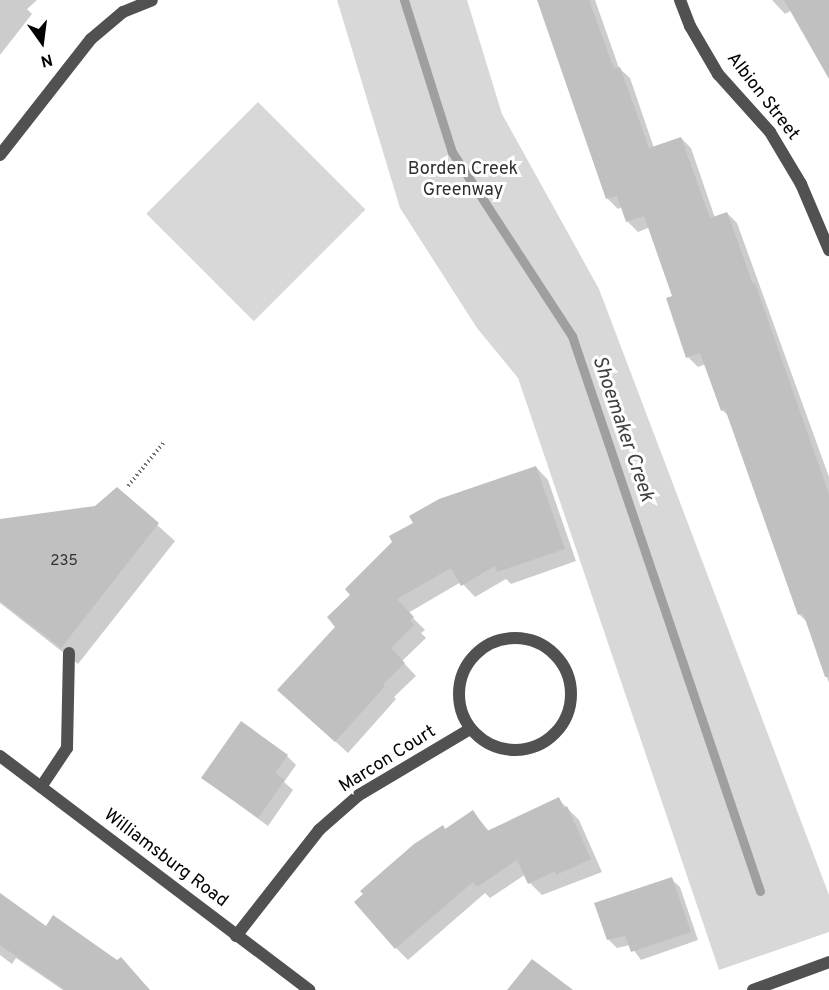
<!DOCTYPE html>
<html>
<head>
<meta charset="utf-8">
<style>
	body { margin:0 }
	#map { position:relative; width:829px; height:990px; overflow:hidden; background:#fff; font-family:Overpass,sans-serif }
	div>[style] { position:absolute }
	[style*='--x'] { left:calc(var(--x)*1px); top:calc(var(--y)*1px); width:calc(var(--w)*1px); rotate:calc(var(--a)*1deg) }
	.green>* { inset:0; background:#d8d8d8; transform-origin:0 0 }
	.shadow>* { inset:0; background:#0003 }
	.stream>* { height:9px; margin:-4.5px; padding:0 4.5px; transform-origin:4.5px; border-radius:4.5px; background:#9f9f9f }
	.building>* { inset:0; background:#c0c0c0 }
	.path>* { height:4px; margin-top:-2px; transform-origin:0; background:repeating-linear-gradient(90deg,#737373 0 1.5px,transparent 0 4.5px) }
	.lane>* { height:12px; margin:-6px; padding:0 6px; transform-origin:6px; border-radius:6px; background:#515151 }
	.street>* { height:12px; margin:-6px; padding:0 6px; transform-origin:6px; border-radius:6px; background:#515151 }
	.street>.ring { margin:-6px; padding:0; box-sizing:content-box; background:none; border:12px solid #515151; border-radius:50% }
	span { translate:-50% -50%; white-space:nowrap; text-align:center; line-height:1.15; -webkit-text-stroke:6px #fff; paint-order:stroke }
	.number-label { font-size:15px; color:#303030 }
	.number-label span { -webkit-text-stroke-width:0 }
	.street-label { font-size:18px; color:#000 }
	.park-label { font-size:18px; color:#2f2f2f }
	.water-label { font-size:20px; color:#404040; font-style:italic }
	.north { position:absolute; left:12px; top:12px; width:60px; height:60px; -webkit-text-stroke:4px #fff; paint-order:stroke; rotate:166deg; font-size:16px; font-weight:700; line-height:24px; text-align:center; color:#000 }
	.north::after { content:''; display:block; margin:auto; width:21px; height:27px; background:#000; clip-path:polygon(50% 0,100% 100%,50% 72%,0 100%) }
</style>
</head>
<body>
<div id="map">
	<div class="green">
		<div style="clip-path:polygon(337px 0,467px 0,502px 114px,599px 289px,829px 895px,829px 932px,719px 970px,518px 378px,477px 328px,400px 208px)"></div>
		<div style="left:258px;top:102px;width:152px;height:158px;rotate:45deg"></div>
	</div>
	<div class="shadow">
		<div style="clip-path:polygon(0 0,37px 0,27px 9px,32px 14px,0 55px)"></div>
		<div style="clip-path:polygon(538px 0,595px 0,619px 68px,630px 78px,654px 148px,681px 138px,691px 148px,715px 218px,727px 213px,737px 223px,829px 477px,829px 683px,808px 623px,799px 614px,730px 417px,722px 410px,706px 364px,698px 367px,688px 357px,674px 297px,650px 227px,638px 232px,628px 222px,622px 207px,618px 209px,608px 199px)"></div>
		<div style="clip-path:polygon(772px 0,829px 0,829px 73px,792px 10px,785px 14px)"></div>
		<div style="clip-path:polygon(536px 467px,548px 480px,576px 561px,511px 584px,506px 579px,475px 597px,461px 582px,408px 613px,425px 630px,421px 633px,426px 638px,402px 661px,416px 676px,394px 697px,396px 699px,348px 753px,279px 690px)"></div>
		<div style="clip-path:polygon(117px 489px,175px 541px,78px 664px,0 603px,0 521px,95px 507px)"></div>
		<div style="clip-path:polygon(287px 756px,296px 765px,284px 782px,293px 790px,268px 826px,203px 778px)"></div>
		<div style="clip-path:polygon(558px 799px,579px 820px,602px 872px,542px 895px,530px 883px,526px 874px,490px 898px,485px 893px,408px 960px,396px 948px,446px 830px,473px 812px,489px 831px)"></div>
		<div style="clip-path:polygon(671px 879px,680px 887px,698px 940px,641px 960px,630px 945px,617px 948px,608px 939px)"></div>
		<div style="clip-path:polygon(0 895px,46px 928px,150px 990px,63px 990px,16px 958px,12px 964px,0 955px)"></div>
	</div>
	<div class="stream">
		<div style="--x:404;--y:0;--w:159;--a:72.5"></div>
		<div style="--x:452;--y:152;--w:220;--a:56.9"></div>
		<div style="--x:572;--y:336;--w:586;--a:71.29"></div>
	</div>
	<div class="building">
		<div style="clip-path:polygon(537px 0,589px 0,614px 69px,620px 67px,649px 148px,681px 137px,710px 218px,727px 212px,753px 284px,755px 283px,829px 494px,829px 677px,825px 677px,803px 613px,798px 615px,725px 409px,721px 411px,700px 353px,686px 358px,666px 298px,672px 296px,644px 216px,626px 222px,617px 196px,606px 199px)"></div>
		<div style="clip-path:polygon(784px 0,829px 0,829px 79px)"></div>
		<div style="clip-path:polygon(536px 466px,565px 549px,497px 572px,495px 566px,461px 586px,451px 568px,397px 599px,414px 617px,410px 620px,414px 625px,391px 648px,405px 663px,383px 684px,385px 686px,335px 742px,277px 690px,335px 627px,327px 617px,350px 595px,345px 589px,392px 542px,389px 536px,413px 523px,409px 516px,439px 499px)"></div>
		<div style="clip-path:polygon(117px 487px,159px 523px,61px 648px,0 601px,0 519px,95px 506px)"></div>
		<div style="clip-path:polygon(241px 721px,288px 755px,275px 773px,285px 780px,258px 818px,201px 778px)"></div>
		<div style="clip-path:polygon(559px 797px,564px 808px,567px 806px,591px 859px,556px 875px,555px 871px,528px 884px,517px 860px,477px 887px,473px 882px,395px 949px,354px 902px,363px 894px,360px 891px,414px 844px,443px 825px,445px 829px,473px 810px,487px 831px)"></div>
		<div style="clip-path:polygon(672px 877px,691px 932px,631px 952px,625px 936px,607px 940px,594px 903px)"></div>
		<div style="clip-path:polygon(0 893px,46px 926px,53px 915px,117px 960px,121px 957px,150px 990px,65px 990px,0 945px)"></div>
		<div style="clip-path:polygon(532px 959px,573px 990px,507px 990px)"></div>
	</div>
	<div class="path">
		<div style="--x:128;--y:486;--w:58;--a:-50.6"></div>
	</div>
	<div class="lane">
		<div style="--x:41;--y:787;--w:47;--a:-56.3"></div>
		<div style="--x:67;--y:748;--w:95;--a:-88.8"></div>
	</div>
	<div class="street">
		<div style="--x:680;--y:0;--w:28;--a:69"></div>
		<div style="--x:690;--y:26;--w:56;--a:59.7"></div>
		<div style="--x:718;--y:74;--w:78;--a:48.1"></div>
		<div style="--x:770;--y:132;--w:61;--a:59.2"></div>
		<div style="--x:801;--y:184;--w:72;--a:67"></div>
		<div style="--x:0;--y:155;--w:147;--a:-51.9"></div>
		<div style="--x:91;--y:39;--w:42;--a:-40.2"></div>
		<div style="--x:123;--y:12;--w:31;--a:-22"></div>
		<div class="ring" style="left:459px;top:638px;width:100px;height:100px"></div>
		<div style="--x:0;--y:756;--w:388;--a:37.1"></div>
		<div style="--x:236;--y:936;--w:135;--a:-51.9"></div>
		<div style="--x:319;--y:830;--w:53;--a:-41.2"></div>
		<div style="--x:359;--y:795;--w:129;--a:-30.7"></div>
		<div style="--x:753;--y:990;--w:81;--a:-20.2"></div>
	</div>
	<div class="number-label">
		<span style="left:64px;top:562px">235</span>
	</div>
	<div class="street-label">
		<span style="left:762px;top:97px;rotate:52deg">Albion Street</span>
		<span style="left:388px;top:760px;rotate:-32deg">Marcon Court</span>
		<span style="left:165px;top:859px;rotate:37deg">Williamsburg Road</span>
	</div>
	<div class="park-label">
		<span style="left:463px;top:181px">Borden Creek<br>Greenway</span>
	</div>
	<div class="water-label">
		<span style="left:622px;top:429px;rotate:71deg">Shoemaker Creek</span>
	</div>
	<div class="north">N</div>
</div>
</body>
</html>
